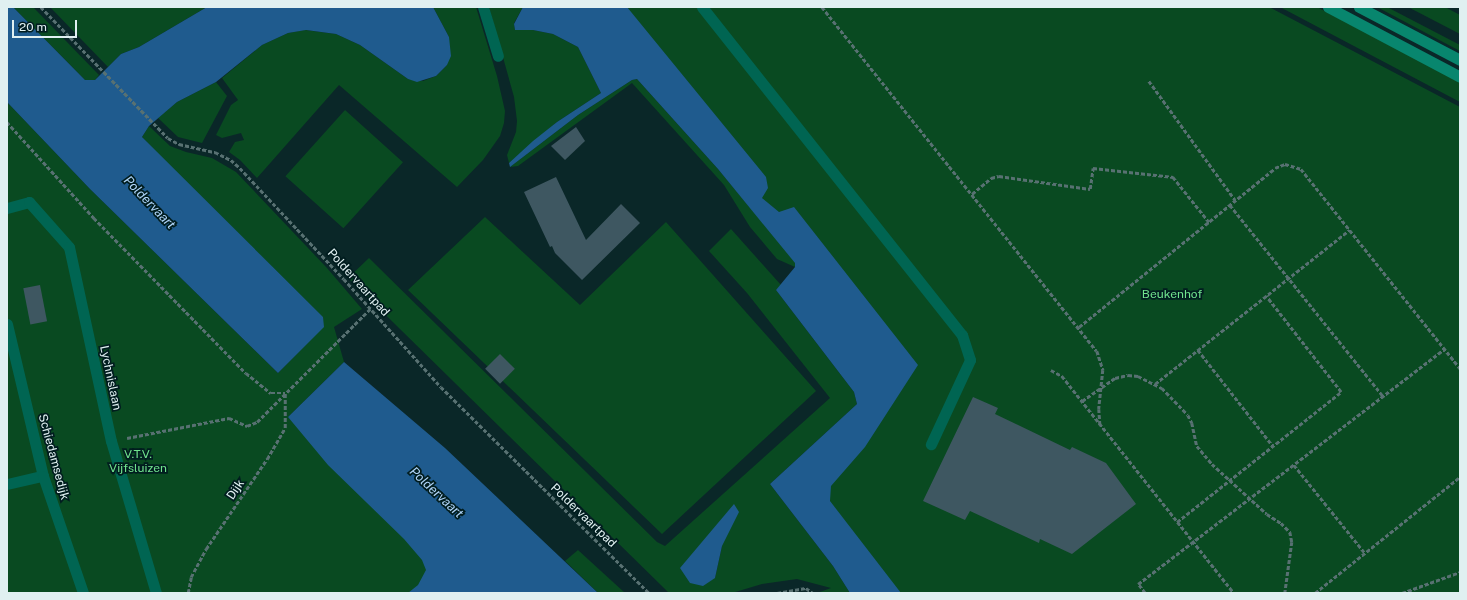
<!DOCTYPE html>
<html>
<head>
<meta charset="utf-8">
<style>
	body { margin:0 }
	#map { position:relative; width:1467px; height:600px; overflow:hidden; background:#0a2728; font-family:"Public Sans",sans-serif }
	div>[style] { position:absolute }
	[style*='--x'] { left:calc(var(--x)*1px); top:calc(var(--y)*1px); width:calc(var(--w)*1px); rotate:calc(var(--a)*1deg) }
	.green>* { inset:0; background:#094a21; transform-origin:0 0 }
	.water>* { inset:0; background:#1f5b8e }
	.building>* { inset:0; background:#3e5761; transform-origin:0 0 }
	.path>* { height:2.5px; margin-top:-1.25px; transform-origin:0; background:repeating-linear-gradient(90deg,#587172 0 4px,transparent 0 6px) }
	.service>* { height:11px; margin:-5.5px; padding:0 5.5px; transform-origin:5.5px; border-radius:5.5px; background:#006552 }
	.minor>* { height:11px; margin:-5.5px; padding:0 5.5px; transform-origin:5.5px; border-radius:5.5px; background:#006552 }
	.secondary>* { height:11px; margin:-5.5px; padding:0 5.5px; transform-origin:5.5px; border-radius:5.5px; background:#08866e }
	span { translate:-50% -50%; white-space:nowrap; text-align:center; line-height:1.15; -webkit-text-stroke:3.5px #011d1f; paint-order:stroke }
	.street-label { font-size:12px; color:#e0f0f1 }
	.park-label { font-size:12px; color:#70e38d }
	.water-label { font-size:13px; color:#afd4f8; font-style:italic }
	.frame { position:absolute; inset:0; border:8px solid #e0f0f1; pointer-events:none }
	.scale { position:absolute; left:12px; top:20px; width:65px; height:18px; box-sizing:border-box; border:2px solid #e0f0f1; border-top:0; padding-left:5px; font-size:12px; line-height:14px; white-space:nowrap; color:#e0f0f1; -webkit-text-stroke:3px #011d1f; paint-order:stroke }
</style>
</head>
<body>
<div id="map">
	<div class="green">
		<div style="clip-path:polygon(13px 7px,33px 7px,99px 75px,95px 80px,85px 80px)"></div>
		<div style="clip-path:polygon(50px 7px,207px 7px,139px 47px,121px 54px,108px 67px)"></div>
		<div style="clip-path:polygon(433px 7px,476px 7px,497px 76px,505px 111px,504px 123px,500px 136px,483px 160px,457px 187px,339px 85px,257px 178px,240px 160px,229px 152px,235px 142px,244px 140px,241px 133px,222px 138px,216px 135px,231px 105px,238px 100px,222px 78px,262px 45px,288px 33px,305px 30px,336px 34px,360px 45px,408px 79px,423px 81px,436px 76px,447px 65px,449px 37px)"></div>
		<div style="clip-path:polygon(489px 7px,523px 7px,514px 23px,515px 30px,533px 30px,553px 34px,578px 47px,601px 93px,557px 122px,509px 163px,507px 155px,516px 132px,517px 121px,514px 97px)"></div>
		<div style="clip-path:polygon(603px 7px,1269px 7px,1460px 107px,1460px 593px,890px 593px,819px 497px,894px 374px)"></div>
		<div style="clip-path:polygon(1280px 7px,1317px 7px,1410px 56px,1460px 82px,1460px 102px)"></div>
		<div style="clip-path:polygon(1377px 7px,1387px 7px,1460px 45px,1460px 51px)"></div>
		<div style="clip-path:polygon(1408px 7px,1445px 7px,1460px 15px,1460px 34px)"></div>
		<div style="clip-path:polygon(637px 79px,718px 169px,796px 263px,795px 267px,777px 259px,750px 227px,724px 185px,632px 83px,518px 166px,510px 167px,578px 115px,632px 80px)"></div>
		<div style="clip-path:polygon(216px 82px,227px 96px,202px 143px,178px 137px,158px 118px,177px 102px)"></div>
		<div style="clip-path:polygon(7px 102px,90px 189px,278px 373px,323px 327px,142px 137px,149px 126px,170px 146px,186px 152px,212px 158px,236px 172px,327px 268px,362px 309px,334px 327px,344px 362px,288px 417px,464px 593px,7px 593px)"></div>
		<div style="left:345px;top:110px;width:78px;height:89px;rotate:42deg"></div>
		<div style="clip-path:polygon(485px 217px,580px 305px,666px 222px,816px 391px,662px 534px,408px 290px)"></div>
		<div style="clip-path:polygon(evenodd,731px 229px,781px 285px,776px 290px,854px 392px,857px 404px,770px 484px,833px 566px,850px 593px,817px 593px,831px 588px,797px 579px,762px 584px,732px 593px,669px 593px,348px 278px,369px 258px,657px 542px,665px 546px,830px 398px,747px 293px,709px 251px,731px 229px,722px 546px,715px 578px,680px 568px,722px 546px)"></div>
		<div style="clip-path:polygon(578px 550px,625px 593px,598px 593px,565px 561px)"></div>
	</div>
	<div class="water">
		<div style="clip-path:polygon(7px 7px,13px 7px,85px 80px,95px 80px,121px 54px,139px 47px,207px 7px,433px 7px,449px 37px,451px 56px,447px 65px,436px 76px,417px 82px,408px 79px,360px 45px,336px 34px,306px 30px,288px 33px,262px 45px,216px 82px,177px 102px,149px 126px,142px 137px,323px 317px,324px 327px,278px 373px,90px 189px,7px 102px)"></div>
		<div style="clip-path:polygon(523px 7px,627px 7px,766px 177px,768px 188px,762px 198px,779px 212px,794px 207px,918px 365px,865px 447px,831px 486px,830px 501px,901px 593px,850px 593px,833px 566px,770px 484px,857px 404px,854px 392px,776px 290px,795px 267px,795px 263px,718px 169px,637px 79px,632px 80px,578px 115px,510px 167px,509px 163px,533px 141px,557px 122px,601px 93px,578px 47px,553px 34px,533px 30px,515px 30px,514px 24px)"></div>
		<div style="clip-path:polygon(344px 362px,445px 448px,598px 593px,408px 593px,418px 585px,426px 570px,422px 560px,404px 539px,328px 465px,288px 417px)"></div>
		<div style="clip-path:polygon(734px 504px,739px 512px,722px 546px,715px 578px,703px 586px,690px 583px,680px 568px)"></div>
	</div>
	<div class="building">
		<div style="clip-path:polygon(576px 127px,585px 141px,565px 160px,551px 146px)"></div>
		<div style="clip-path:polygon(556px 177px,586px 240px,621px 204px,640px 223px,582px 280px,555px 253px,552px 246px,550px 247px,524px 192px)"></div>
		<div style="left:40px;top:285px;width:37px;height:17px;rotate:79deg"></div>
		<div style="left:500px;top:354px;width:21px;height:21px;rotate:45deg"></div>
		<div style="clip-path:polygon(973px 397px,998px 408px,995px 414px,1070px 450px,1072px 447px,1106px 463px,1136px 504px,1072px 554px,1040px 539px,1039px 543px,970px 511px,965px 520px,923px 501px)"></div>
	</div>
	<div class="path">
		<div style="--x:41;--y:7;--w:182;--a:45.9"></div>
		<div style="--x:168;--y:138;--w:13;--a:29"></div>
		<div style="--x:179;--y:144;--w:37;--a:13"></div>
		<div style="--x:215;--y:152;--w:18;--a:27"></div>
		<div style="--x:231;--y:160;--w:12;--a:42"></div>
		<div style="--x:240;--y:168;--w:152;--a:46.9"></div>
		<div style="--x:344;--y:279;--w:145;--a:48.1"></div>
		<div style="--x:441;--y:387;--w:293;--a:44.7"></div>
		<div style="--x:822;--y:7;--w:440;--a:51.4"></div>
		<div style="--x:1097;--y:351;--w:20;--a:72"></div>
		<div style="--x:1103;--y:370;--w:39;--a:96"></div>
		<div style="--x:1099;--y:409;--w:15;--a:86"></div>
		<div style="--x:1149;--y:81;--w:147;--a:54.1"></div>
		<div style="--x:7;--y:122;--w:130;--a:47.8"></div>
		<div style="--x:94;--y:218;--w:217;--a:45.6"></div>
		<div style="--x:246;--y:373;--w:32;--a:39"></div>
		<div style="--x:271;--y:393;--w:14;--a:0"></div>
		<div style="--x:972;--y:194;--w:25;--a:-40"></div>
		<div style="--x:991;--y:178;--w:8;--a:-14"></div>
		<div style="--x:999;--y:176;--w:92;--a:8.1"></div>
		<div style="--x:1090;--y:189;--w:21;--a:-82"></div>
		<div style="--x:1093;--y:168;--w:81;--a:6.4"></div>
		<div style="--x:1173;--y:177;--w:58;--a:51.3"></div>
		<div style="--x:1230;--y:205;--w:245;--a:51.3"></div>
		<div style="--x:1079;--y:327;--w:252;--a:-39"></div>
		<div style="--x:1275;--y:168;--w:11;--a:-22"></div>
		<div style="--x:1285;--y:164;--w:17;--a:17"></div>
		<div style="--x:1301;--y:169;--w:255;--a:51.4"></div>
		<div style="--x:1198;--y:350;--w:122;--a:52"></div>
		<div style="--x:1051;--y:370;--w:13;--a:29"></div>
		<div style="--x:1062;--y:376;--w:277;--a:51.6"></div>
		<div style="--x:1155;--y:384;--w:248;--a:-38.4"></div>
		<div style="--x:1082;--y:401;--w:40;--a:-34.9"></div>
		<div style="--x:1115;--y:378;--w:13;--a:-13"></div>
		<div style="--x:1128;--y:375;--w:10;--a:6"></div>
		<div style="--x:1138;--y:376;--w:27;--a:27"></div>
		<div style="--x:1162;--y:388;--w:37;--a:46"></div>
		<div style="--x:1188;--y:415;--w:9;--a:63"></div>
		<div style="--x:1192;--y:423;--w:24;--a:78"></div>
		<div style="--x:1197;--y:446;--w:23;--a:50"></div>
		<div style="--x:1212;--y:464;--w:74;--a:42.3"></div>
		<div style="--x:1267;--y:514;--w:17;--a:33"></div>
		<div style="--x:1281;--y:523;--w:13;--a:45"></div>
		<div style="--x:1290;--y:532;--w:10;--a:79"></div>
		<div style="--x:1292;--y:542;--w:51;--a:97.8"></div>
		<div style="--x:127;--y:438;--w:104;--a:-11.1"></div>
		<div style="--x:229;--y:418;--w:20;--a:24"></div>
		<div style="--x:247;--y:426;--w:11;--a:-22"></div>
		<div style="--x:257;--y:422;--w:160;--a:-45"></div>
		<div style="--x:1294;--y:465;--w:113;--a:51.1"></div>
		<div style="--x:1177;--y:522;--w:209;--a:-38.4"></div>
		<div style="--x:1341;--y:392;--w:122;--a:-128"></div>
		<div style="--x:188;--y:593;--w:16;--a:-79"></div>
		<div style="--x:191;--y:577;--w:32;--a:-62"></div>
		<div style="--x:206;--y:549;--w:109;--a:-55.9"></div>
		<div style="--x:267;--y:459;--w:36;--a:-60"></div>
		<div style="--x:285;--y:428;--w:35;--a:-90"></div>
		<div style="--x:777;--y:593;--w:29;--a:-10"></div>
		<div style="--x:806;--y:588;--w:9;--a:36"></div>
		<div style="--x:1145;--y:593;--w:11;--a:-128"></div>
		<div style="--x:1138;--y:584;--w:386;--a:-37.5"></div>
		<div style="--x:1315;--y:593;--w:186;--a:-38.7"></div>
		<div style="--x:1402;--y:593;--w:62;--a:-19.9"></div>
	</div>
	<div class="service">
		<div style="--x:483;--y:7;--w:51;--a:73"></div>
		<div style="--x:702;--y:7;--w:419;--a:51.6"></div>
		<div style="--x:962;--y:335;--w:26;--a:72"></div>
		<div style="--x:970;--y:360;--w:93;--a:114.9"></div>
		<div style="--x:7;--y:208;--w:23;--a:-15"></div>
		<div style="--x:29;--y:202;--w:60;--a:48.4"></div>
		<div style="--x:69;--y:247;--w:198;--a:77.8"></div>
		<div style="--x:111;--y:441;--w:159;--a:73.5"></div>
		<div style="--x:7;--y:484;--w:37;--a:-13"></div>
	</div>
	<div class="minor">
		<div style="--x:7;--y:324;--w:156;--a:76.7"></div>
		<div style="--x:43;--y:476;--w:124;--a:71.1"></div>
	</div>
	<div class="secondary">
		<div style="--x:1328;--y:7;--w:149;--a:27.9"></div>
		<div style="--x:1359;--y:7;--w:114;--a:27.7"></div>
	</div>
	<div class="street-label">
		<span style="left:358px;top:283px;rotate:48deg">Poldervaartpad</span>
		<span style="left:110px;top:378px;rotate:78deg">Lychnislaan</span>
		<span style="left:53px;top:457px;rotate:75deg">Schiedamsedijk</span>
		<span style="left:236px;top:490px;rotate:-56deg">Dijk</span>
		<span style="left:583px;top:516px;rotate:44deg">Poldervaartpad</span>
	</div>
	<div class="park-label">
		<span style="left:1172px;top:295px">Beukenhof</span>
		<span style="left:138px;top:462px">V.T.V.<br>Vijfsluizen</span>
	</div>
	<div class="water-label">
		<span style="left:149px;top:203px;rotate:46deg">Poldervaart</span>
		<span style="left:436px;top:493px;rotate:43deg">Poldervaart</span>
	</div>
	<div class="frame"></div>
	<div class="scale">20 m</div>
</div>
</body>
</html>
